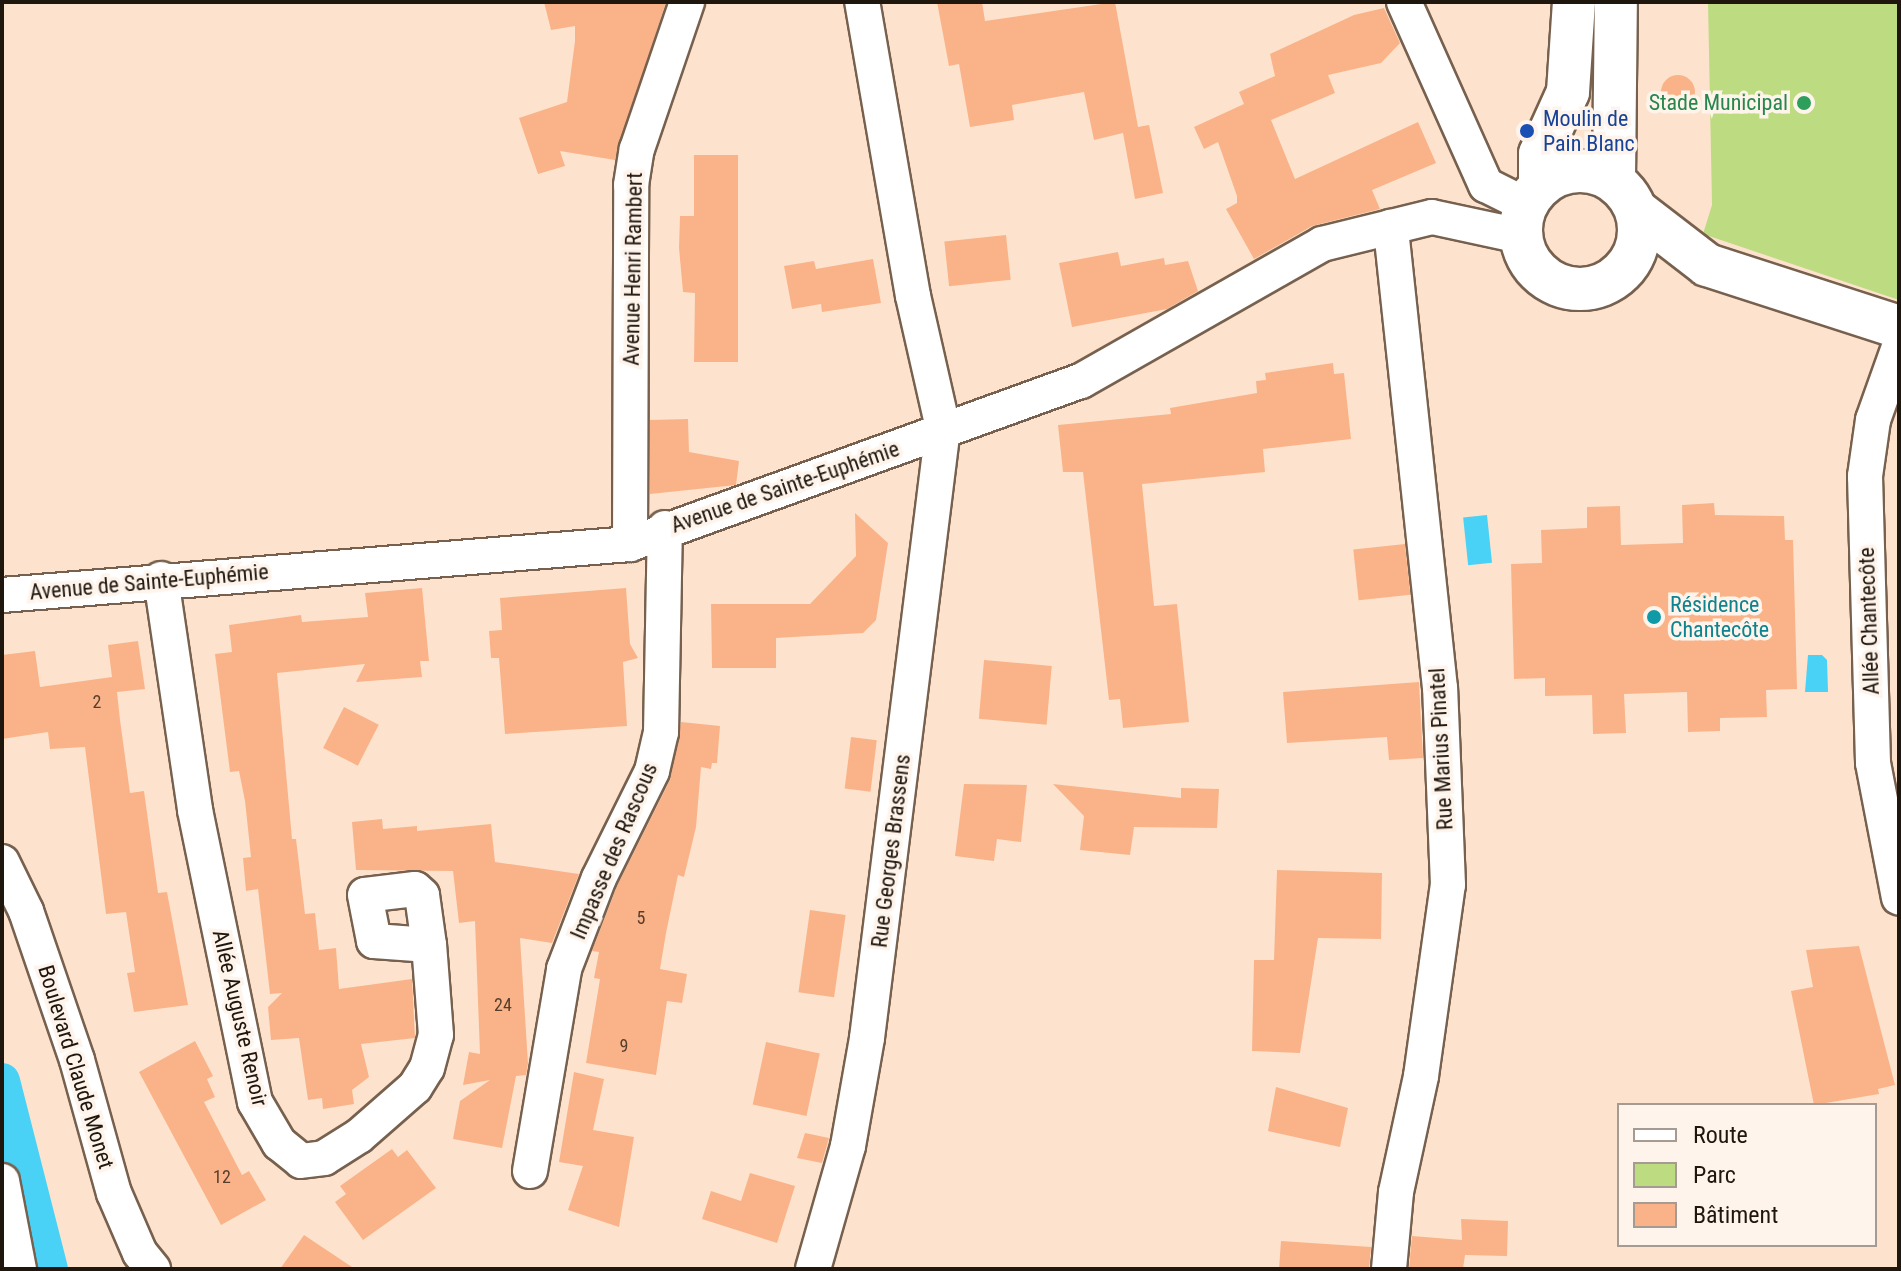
<!DOCTYPE html>
<html>
<head>
<meta charset="utf-8">
<style>
	body { margin:0 }
	#map { position:relative; width:1901px; height:1271px; overflow:hidden; background:#fde3cd; font-family:"Roboto Condensed",sans-serif }
	div>[style] { position:absolute }
	[style*='--x'] { left:calc(var(--x)*1px); top:calc(var(--y)*1px); width:calc(var(--w)*1px); rotate:calc(var(--a)*1deg) }
	.green>* { inset:0; background:#bddb80 }
	.water>* { inset:0; background:#4ad1f6; transform-origin:0 0 }
	.canal>* { height:36px; margin:-18px; padding:0 18px; transform-origin:18px; border-radius:18px; background:#4ad1f6 }
	.building>* { inset:0; background:#fab388; transform-origin:0 0 }
	.round { border-radius:50% }
	.roads { filter:drop-shadow(2px 0 #77614e) drop-shadow(-2px 0 #77614e) drop-shadow(0 2px #77614e) drop-shadow(0 -2px #77614e) }
	.minor>* { height:34px; margin:-17px; padding:0 17px; transform-origin:17px; border-radius:17px; background:#fff }
	.tertiary>* { height:42px; margin:-21px; padding:0 21px; transform-origin:21px; border-radius:21px; background:#fff }
	.tertiary>.ring { margin:-21px; padding:0; box-sizing:content-box; background:none; border:42px solid #fff; border-radius:50% }
	.dots>* { width:22px; height:22px; translate:-50% -50%; box-sizing:border-box; border:4px solid #fef4eb; border-radius:50% }
	span { translate:-50% -50%; white-space:nowrap; text-align:center; line-height:1.15; -webkit-text-stroke:7px #fef4eb; paint-order:stroke }
	.number-label { font-size:18px; color:#563d2c }
	.number-label span { -webkit-text-stroke-width:0 }
	.leisure-label { font-size:22px; color:#27864d }
	.right { translate:-100% -50%; text-align:right }
	.transit-label { font-size:22px; color:#164399 }
	.left { translate:0 -50%; text-align:left }
	.street-label { font-size:22px; color:#1f160e }
	.culture-label { font-size:22px; color:#0d838f }
	.frame { position:absolute; inset:0; border:4px solid #1f160e; pointer-events:none }
	.legend { position:absolute; left:1617px; top:1103px; width:260px; height:144px; box-sizing:border-box; background:#fef4eb; border:2px solid #a59b93; margin:0; padding:10px 14px; list-style:none; font-size:24px; color:#1f160e }
	.legend li { display:flex; align-items:center; gap:16px; height:40px }
	.legend b { width:40px; border:2px solid #a59b93 }
</style>
</head>
<body>
<div id="map">
	<div class="green">
		<div style="clip-path:polygon(1708px 2px,1899px 2px,1899px 300px,1703px 234px,1712px 205px)"></div>
	</div>
	<div class="water">
		<div style="left:1487px;top:515px;width:48px;height:24px;rotate:84deg"></div>
		<div style="clip-path:polygon(1808px 655px,1822px 655px,1827px 660px,1828px 692px,1805px 692px)"></div>
	</div>
	<div class="canal">
		<div style="--x:2;--y:1081;--w:194;--a:75.7"></div>
	</div>
	<div class="building">
		<div style="clip-path:polygon(544px 2px,666px 2px,615px 160px,560px 151px,565px 166px,538px 174px,519px 118px,567px 102px,575px 41px,575px 26px,551px 30px)"></div>
		<div style="clip-path:polygon(937px 2px,982px 2px,985px 21px,1115px 2px,1138px 127px,1149px 125px,1163px 193px,1135px 199px,1123px 133px,1094px 140px,1084px 92px,1012px 105px,1014px 120px,970px 127px,959px 64px,949px 66px)"></div>
		<div style="clip-path:polygon(1384px 8px,1400px 43px,1381px 63px,1328px 75px,1335px 93px,1271px 120px,1295px 179px,1418px 122px,1436px 163px,1372px 190px,1380px 209px,1312px 226px,1254px 259px,1226px 209px,1237px 203px,1237px 196px,1218px 142px,1204px 149px,1194px 127px,1244px 104px,1239px 92px,1275px 76px,1270px 54px,1354px 15px)"></div>
		<div class="round" style="left:1661px;top:75px;width:34px;height:34px"></div>
		<div style="clip-path:polygon(694px 155px,738px 155px,738px 362px,694px 362px,695px 293px,683px 292px,679px 248px,680px 216px,694px 216px)"></div>
		<div style="left:1006px;top:235px;width:45px;height:62px;rotate:84deg"></div>
		<div style="clip-path:polygon(1118px 252px,1121px 266px,1164px 258px,1165px 265px,1188px 261px,1198px 291px,1167px 309px,1072px 327px,1059px 263px)"></div>
		<div style="clip-path:polygon(873px 259px,881px 303px,822px 312px,821px 304px,792px 309px,784px 266px,814px 261px,816px 269px)"></div>
		<div style="clip-path:polygon(1333px 363px,1334px 374px,1344px 373px,1351px 439px,1263px 449px,1265px 472px,1142px 484px,1154px 606px,1177px 604px,1189px 722px,1123px 728px,1120px 699px,1109px 700px,1083px 472px,1063px 472px,1058px 425px,1171px 414px,1170px 408px,1257px 393px,1256px 381px,1266px 380px,1265px 373px)"></div>
		<div style="clip-path:polygon(688px 419px,689px 452px,739px 461px,736px 485px,650px 494px,650px 420px)"></div>
		<div style="clip-path:polygon(1714px 503px,1715px 515px,1784px 516px,1785px 540px,1793px 540px,1797px 689px,1766px 690px,1767px 717px,1720px 718px,1720px 731px,1688px 732px,1687px 692px,1624px 694px,1626px 733px,1593px 734px,1592px 695px,1545px 696px,1545px 678px,1514px 679px,1511px 564px,1542px 563px,1541px 530px,1587px 528px,1587px 507px,1620px 506px,1621px 545px,1683px 543px,1682px 505px)"></div>
		<div style="clip-path:polygon(855px 513px,888px 543px,876px 620px,863px 633px,776px 638px,776px 668px,712px 668px,711px 604px,810px 604px,856px 556px)"></div>
		<div style="left:1405px;top:544px;width:51px;height:52px;rotate:84deg"></div>
		<div style="clip-path:polygon(422px 588px,429px 661px,420px 661px,422px 677px,356px 682px,365px 664px,277px 673px,292px 839px,296px 839px,305px 914px,315px 913px,319px 950px,336px 948px,339px 989px,412px 979px,415px 1038px,361px 1044px,369px 1077px,352px 1090px,354px 1104px,323px 1109px,322px 1098px,308px 1100px,299px 1038px,271px 1040px,268px 1007px,282px 993px,270px 994px,258px 889px,246px 891px,243px 858px,251px 857px,245px 801px,239px 771px,230px 772px,215px 654px,232px 652px,229px 625px,301px 615px,302px 622px,368px 617px,365px 593px)"></div>
		<div style="clip-path:polygon(626px 588px,630px 644px,638px 658px,623px 662px,627px 726px,505px 734px,499px 658px,491px 658px,489px 631px,502px 630px,500px 598px)"></div>
		<div style="clip-path:polygon(138px 641px,145px 689px,117px 692px,120px 720px,130px 793px,144px 791px,158px 893px,167px 892px,188px 1005px,134px 1012px,127px 973px,135px 972px,126px 912px,106px 914px,85px 747px,50px 749px,48px 732px,2px 739px,2px 655px,35px 651px,40px 687px,112px 677px,108px 645px)"></div>
		<div style="left:984px;top:660px;width:68px;height:59px;rotate:5deg"></div>
		<div style="clip-path:polygon(1419px 682px,1423px 758px,1389px 760px,1387px 737px,1287px 743px,1283px 692px)"></div>
		<div style="left:344px;top:707px;width:39px;height:46px;rotate:27deg"></div>
		<div style="clip-path:polygon(681px 722px,720px 726px,717px 763px,712px 763px,711px 769px,701px 767px,696px 827px,684px 877px,678px 875px,666px 933px,660px 969px,687px 974px,682px 1003px,667px 1001px,656px 1075px,586px 1063px,600px 979px,594px 978px,599px 952px,592px 951px,617px 886px,670px 780px)"></div>
		<div style="left:851px;top:737px;width:26px;height:52px;rotate:7deg"></div>
		<div style="clip-path:polygon(964px 784px,1027px 785px,1021px 842px,997px 839px,994px 861px,955px 856px)"></div>
		<div style="clip-path:polygon(1053px 784px,1181px 798px,1181px 788px,1219px 789px,1217px 828px,1134px 827px,1130px 855px,1080px 850px,1084px 816px)"></div>
		<div style="clip-path:polygon(382px 819px,383px 829px,417px 826px,417px 831px,491px 824px,495px 862px,579px 874px,552px 943px,520px 938px,528px 1063px,526px 1075px,516px 1076px,502px 1148px,453px 1139px,460px 1101px,490px 1080px,463px 1085px,469px 1052px,480px 1054px,475px 921px,459px 923px,453px 871px,356px 870px,352px 822px)"></div>
		<div style="clip-path:polygon(1277px 870px,1382px 873px,1381px 939px,1318px 938px,1300px 1053px,1252px 1051px,1254px 960px,1274px 960px)"></div>
		<div style="left:810px;top:910px;width:36px;height:83px;rotate:8deg"></div>
		<div style="clip-path:polygon(1859px 946px,1895px 1085px,1878px 1089px,1879px 1094px,1814px 1105px,1791px 991px,1813px 987px,1806px 950px)"></div>
		<div style="clip-path:polygon(195px 1041px,213px 1076px,207px 1079px,215px 1097px,204px 1102px,242px 1175px,249px 1171px,266px 1200px,221px 1225px,139px 1072px)"></div>
		<div style="left:766px;top:1042px;width:55px;height:64px;rotate:12deg"></div>
		<div style="clip-path:polygon(574px 1072px,604px 1079px,593px 1130px,634px 1137px,619px 1227px,568px 1210px,583px 1166px,559px 1162px)"></div>
		<div style="clip-path:polygon(1276px 1087px,1348px 1108px,1340px 1147px,1268px 1131px)"></div>
		<div style="clip-path:polygon(805px 1133px,829px 1138px,822px 1163px,797px 1158px)"></div>
		<div style="clip-path:polygon(392px 1149px,398px 1157px,407px 1150px,436px 1188px,363px 1240px,335px 1202px,346px 1194px,340px 1186px)"></div>
		<div style="clip-path:polygon(750px 1173px,795px 1186px,777px 1243px,702px 1219px,711px 1191px,741px 1201px)"></div>
		<div style="clip-path:polygon(1461px 1219px,1508px 1221px,1507px 1256px,1465px 1255px,1463px 1269px,1409px 1269px,1412px 1236px,1462px 1240px)"></div>
		<div style="clip-path:polygon(304px 1235px,355px 1269px,280px 1269px)"></div>
		<div style="clip-path:polygon(1281px 1241px,1371px 1247px,1369px 1269px,1279px 1269px)"></div>
	</div>
	<div class="roads">
		<div class="minor">
			<div style="--x:1404;--y:2;--w:201;--a:65.9"></div>
			<div style="--x:1486;--y:185;--w:45;--a:26.6"></div>
			<div style="--x:1899;--y:347;--w:77;--a:109.6"></div>
			<div style="--x:1873;--y:420;--w:57;--a:98.1"></div>
			<div style="--x:1865;--y:476;--w:287;--a:88.4"></div>
			<div style="--x:1873;--y:763;--w:137;--a:79.1"></div>
			<div style="--x:630;--y:544;--w:359;--a:-89.8"></div>
			<div style="--x:631;--y:185;--w:36;--a:-81"></div>
			<div style="--x:637;--y:149;--w:155;--a:-71.2"></div>
			<div style="--x:161;--y:579;--w:233;--a:81.6"></div>
			<div style="--x:195;--y:810;--w:298;--a:78.4"></div>
			<div style="--x:255;--y:1102;--w:48;--a:59.7"></div>
			<div style="--x:279;--y:1143;--w:28;--a:39"></div>
			<div style="--x:301;--y:1161;--w:23;--a:-7"></div>
			<div style="--x:324;--y:1158;--w:41;--a:-32.2"></div>
			<div style="--x:359;--y:1136;--w:74;--a:-41.2"></div>
			<div style="--x:415;--y:1087;--w:22;--a:-58"></div>
			<div style="--x:427;--y:1068;--w:34;--a:-75"></div>
			<div style="--x:436;--y:1035;--w:90;--a:-94.4"></div>
			<div style="--x:429;--y:945;--w:50;--a:-98"></div>
			<div style="--x:422;--y:895;--w:9;--a:-139"></div>
			<div style="--x:415;--y:889;--w:50;--a:173.2"></div>
			<div style="--x:365;--y:895;--w:47;--a:78.9"></div>
			<div style="--x:374;--y:941;--w:55;--a:4.2"></div>
			<div style="--x:2;--y:595;--w:630;--a:-4.64"></div>
			<div style="--x:630;--y:544;--w:480;--a:-19.9"></div>
			<div style="--x:1081;--y:381;--w:277;--a:-29.6"></div>
			<div style="--x:1322;--y:244;--w:113;--a:-13.8"></div>
			<div style="--x:1432;--y:217;--w:91;--a:12.1"></div>
			<div style="--x:2;--y:862;--w:55;--a:63.9"></div>
			<div style="--x:26;--y:911;--w:157;--a:71.1"></div>
			<div style="--x:77;--y:1060;--w:138;--a:74.5"></div>
			<div style="--x:114;--y:1193;--w:65;--a:66.6"></div>
			<div style="--x:140;--y:1253;--w:21;--a:51"></div>
			<div style="--x:530;--y:1171;--w:205;--a:-80.4"></div>
			<div style="--x:564;--y:969;--w:97;--a:-69"></div>
			<div style="--x:599;--y:878;--w:119;--a:-63.6"></div>
			<div style="--x:652;--y:771;--w:40;--a:-77"></div>
			<div style="--x:661;--y:732;--w:204;--a:-88.9"></div>
			<div style="--x:2;--y:1181;--w:90;--a:79.1"></div>
			<div style="--x:813;--y:1269;--w:128;--a:-74.1"></div>
			<div style="--x:848;--y:1146;--w:110;--a:-80"></div>
			<div style="--x:867;--y:1038;--w:615;--a:-82.9"></div>
			<div style="--x:943;--y:428;--w:135;--a:-102.8"></div>
			<div style="--x:913;--y:296;--w:298;--a:-99.8"></div>
			<div style="--x:1389;--y:1269;--w:77;--a:-84.8"></div>
			<div style="--x:1396;--y:1192;--w:119;--a:-77.8"></div>
			<div style="--x:1421;--y:1076;--w:193;--a:-82"></div>
			<div style="--x:1448;--y:885;--w:197;--a:-92.3"></div>
			<div style="--x:1440;--y:688;--w:464;--a:-96.1"></div>
		</div>
		<div class="tertiary">
			<div class="ring" style="left:1521px;top:171px;width:76px;height:76px"></div>
			<div style="--x:1614;--y:180;--w:178;--a:-89.4"></div>
			<div style="--x:1540;--y:186;--w:32;--a:-90"></div>
			<div style="--x:1540;--y:154;--w:68;--a:-65.7"></div>
			<div style="--x:1568;--y:92;--w:90;--a:-86.2"></div>
			<div style="--x:1637;--y:211;--w:88;--a:37.6"></div>
			<div style="--x:1707;--y:265;--w:202;--a:17.9"></div>
		</div>
	</div>
	<div class="dots">
		<div style="left:1804px;top:103px;background:#2e9e5b"></div>
		<div style="left:1527px;top:131px;background:#1a4fb4"></div>
		<div style="left:1654px;top:617px;background:#0f9aa8"></div>
	</div>
	<div class="number-label">
		<span style="left:97px;top:702px">2</span>
		<span style="left:641px;top:918px">5</span>
		<span style="left:503px;top:1005px">24</span>
		<span style="left:624px;top:1046px">9</span>
		<span style="left:222px;top:1177px">12</span>
	</div>
	<div class="leisure-label">
		<span class="right" style="left:1788px;top:103px">Stade Municipal</span>
	</div>
	<div class="transit-label">
		<span class="left" style="left:1543px;top:131px">Moulin de<br>Pain Blanc</span>
	</div>
	<div class="street-label">
		<span style="left:633px;top:269px;rotate:-89deg">Avenue Henri Rambert</span>
		<span style="left:785px;top:487px;rotate:-19deg">Avenue de Sainte-Euphémie</span>
		<span style="left:149px;top:582px;rotate:-5deg">Avenue de Sainte-Euphémie</span>
		<span style="left:1869px;top:621px;rotate:-92deg">Allée Chantecôte</span>
		<span style="left:1441px;top:749px;rotate:-93deg">Rue Marius Pinatel</span>
		<span style="left:614px;top:851px;rotate:-67deg">Impasse des Rascous</span>
		<span style="left:891px;top:851px;rotate:-83deg">Rue Georges Brassens</span>
		<span style="left:240px;top:1018px;rotate:77deg">Allée Auguste Renoir</span>
		<span style="left:76px;top:1067px;rotate:73deg">Boulevard Claude Monet</span>
	</div>
	<div class="culture-label">
		<span class="left" style="left:1670px;top:617px">Résidence<br>Chantecôte</span>
	</div>
	<div class="frame"></div>
	<ul class="legend">
	<li><b style="height:10px;background:#fff"></b>Route</li>
	<li><b style="height:22px;background:#bddb80"></b>Parc</li>
	<li><b style="height:22px;background:#fab388"></b>Bâtiment</li>
	</ul>
</div>
</body>
</html>
